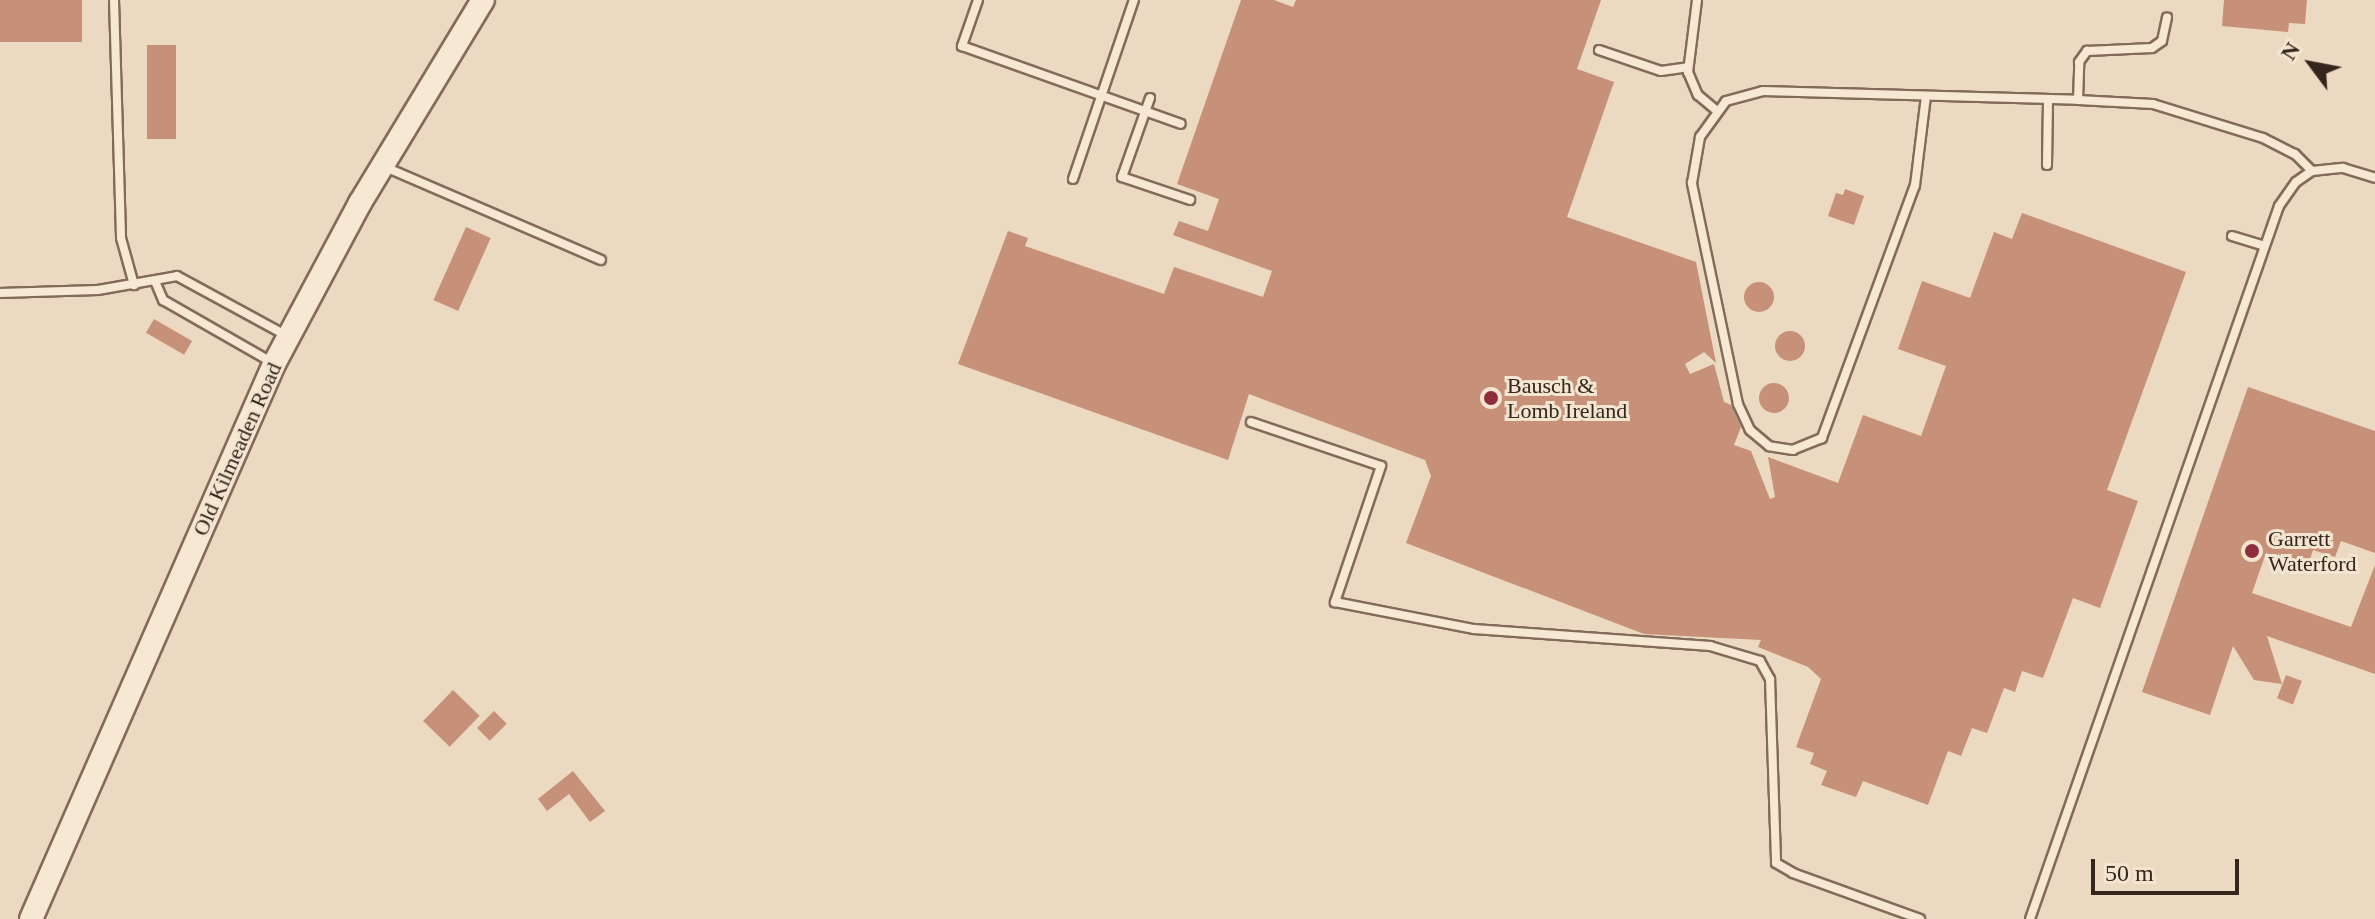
<!DOCTYPE html>
<html>
<head>
<meta charset="utf-8">
<style>
	body { margin:0 }
	#map { position:relative; width:2375px; height:919px; overflow:hidden; background:#ebd9c1; font-family:"Times New Roman",serif }
	div>[style] { position:absolute }
	[style*='--x'] { left:calc(var(--x)*1px); top:calc(var(--y)*1px); width:calc(var(--w)*1px); rotate:calc(var(--a)*1deg) }
	.building>* { inset:0; background:#c79079; transform-origin:0 0 }
	.round { border-radius:50% }
	.roads { filter:drop-shadow(2px 0 #836b5a) drop-shadow(-2px 0 #836b5a) drop-shadow(0 2px #836b5a) drop-shadow(0 -2px #836b5a) }
	.lane>* { height:8px; margin:-4px; padding:0 4px; transform-origin:4px; border-radius:4px; background:#f6e8d3 }
	.secondary>* { height:22px; margin:-11px; padding:0 11px; transform-origin:11px; border-radius:11px; background:#f6e8d3 }
	.dots>* { width:22px; height:22px; translate:-50% -50%; box-sizing:border-box; border:4px solid #f3e5d0; border-radius:50% }
	span { translate:-50% -50%; white-space:nowrap; text-align:center; line-height:1.15; -webkit-text-stroke:6px #f3e5d0; paint-order:stroke }
	.poi-label { font-size:22px; color:#34251d }
	.left { translate:0 -50%; text-align:left }
	.street-label { font-size:22px; color:#34251d }
	.north { position:absolute; left:2271px; top:24px; width:80px; height:80px; -webkit-text-stroke:6px #f3e5d0; paint-order:stroke; rotate:302deg; font-size:22px; font-weight:700; line-height:32px; text-align:center; color:#34251d }
	.north::after { content:''; display:block; margin:auto; width:28px; height:36px; background:#34251d; clip-path:polygon(50% 0,100% 100%,50% 72%,0 100%) }
	.scale { position:absolute; left:2091px; top:859px; width:148px; height:36px; box-sizing:border-box; border:4px solid #34251d; border-top:0; padding-left:10px; font-size:24px; line-height:28px; white-space:nowrap; color:#34251d; -webkit-text-stroke:6px #f3e5d0; paint-order:stroke }
</style>
</head>
<body>
<div id="map">
	<div class="building">
		<div style="left:0;top:0;width:82px;height:42px"></div>
		<div style="clip-path:polygon(1241px 0,1274px 0,1293px 7px,1296px 0,1601px 0,1577px 69px,1614px 82px,1567px 217px,1696px 262px,1716px 363px,1704px 352px,1685px 364px,1690px 374px,1714px 364px,1724px 402px,1731px 405px,1741px 427px,1734px 445px,1751px 451px,1770px 499px,1775px 497px,1768px 457px,1838px 483px,1863px 415px,1921px 436px,1946px 366px,1898px 349px,1922px 281px,1970px 298px,1994px 232px,2012px 239px,2022px 213px,2186px 272px,2107px 490px,2138px 501px,2100px 608px,2073px 598px,2043px 678px,2022px 671px,2015px 692px,2004px 688px,1987px 733px,1972px 728px,1961px 756px,1948px 751px,1928px 805px,1863px 781px,1856px 797px,1821px 785px,1827px 771px,1810px 764px,1814px 753px,1796px 747px,1821px 679px,1808px 667px,1758px 647px,1761px 640px,1644px 634px,1406px 543px,1431px 476px,1425px 460px,1249px 394px,1228px 460px,958px 364px,1008px 231px,1028px 238px,1025px 246px,1164px 294px,1174px 267px,1263px 297px,1272px 271px,1173px 235px,1179px 221px,1208px 231px,1219px 199px,1177px 184px)"></div>
		<div style="clip-path:polygon(2224px 0,2307px 0,2305px 24px,2289px 23px,2288px 32px,2222px 26px)"></div>
		<div style="left:176px;top:45px;width:94px;height:29px;rotate:90deg"></div>
		<div style="clip-path:polygon(1845px 189px,1864px 196px,1854px 225px,1828px 216px,1836px 193px,1843px 195px)"></div>
		<div style="left:466px;top:227px;width:27px;height:80px;rotate:24deg"></div>
		<div class="round" style="left:1744px;top:282px;width:30px;height:30px"></div>
		<div style="left:154px;top:319px;width:44px;height:16px;rotate:30deg"></div>
		<div class="round" style="left:1775px;top:331px;width:30px;height:30px"></div>
		<div class="round" style="left:1759px;top:383px;width:30px;height:30px"></div>
		<div style="clip-path:polygon(2248px 387px,2375px 431px,2375px 553px,2341px 541px,2335px 557px,2313px 550px,2307px 568px,2266px 553px,2252px 593px,2351px 627px,2375px 565px,2375px 674px,2267px 636px,2282px 684px,2254px 680px,2233px 646px,2210px 715px,2142px 692px)"></div>
		<div style="left:2286px;top:675px;width:17px;height:25px;rotate:21deg"></div>
		<div style="left:453px;top:690px;width:37px;height:43px;rotate:44deg"></div>
		<div style="left:494px;top:711px;width:18px;height:24px;rotate:45deg"></div>
		<div style="clip-path:polygon(573px 771px,605px 811px,590px 822px,569px 794px,547px 811px,538px 799px)"></div>
	</div>
	<div class="roads">
		<div class="lane">
			<div style="--x:114;--y:0;--w:238;--a:88.3"></div>
			<div style="--x:121;--y:238;--w:49;--a:74.5"></div>
			<div style="--x:978;--y:0;--w:49;--a:109.2"></div>
			<div style="--x:962;--y:46;--w:232;--a:19.6"></div>
			<div style="--x:1697;--y:0;--w:73;--a:97.1"></div>
			<div style="--x:1688;--y:72;--w:25;--a:67"></div>
			<div style="--x:1698;--y:95;--w:23;--a:40"></div>
			<div style="--x:1599;--y:50;--w:65;--a:18.7"></div>
			<div style="--x:1661;--y:71;--w:27;--a:-8"></div>
			<div style="--x:1926;--y:96;--w:90;--a:97"></div>
			<div style="--x:1915;--y:185;--w:270;--a:110.2"></div>
			<div style="--x:1822;--y:438;--w:31;--a:158"></div>
			<div style="--x:1793;--y:450;--w:24;--a:-171"></div>
			<div style="--x:1769;--y:446;--w:25;--a:-140"></div>
			<div style="--x:1750;--y:430;--w:29;--a:-115"></div>
			<div style="--x:1738;--y:404;--w:226;--a:-101.8"></div>
			<div style="--x:1692;--y:183;--w:47;--a:-80.1"></div>
			<div style="--x:1700;--y:137;--w:44;--a:-54.2"></div>
			<div style="--x:1726;--y:101;--w:38;--a:-15"></div>
			<div style="--x:1763;--y:91;--w:315;--a:1.6"></div>
			<div style="--x:2078;--y:100;--w:75;--a:3.1"></div>
			<div style="--x:2153;--y:104;--w:115;--a:17.2"></div>
			<div style="--x:2263;--y:138;--w:36;--a:27"></div>
			<div style="--x:2295;--y:154;--w:24;--a:45"></div>
			<div style="--x:1150;--y:98;--w:84;--a:109.5"></div>
			<div style="--x:1122;--y:177;--w:72;--a:18.7"></div>
			<div style="--x:2078;--y:100;--w:38;--a:-88"></div>
			<div style="--x:2079;--y:62;--w:14;--a:-54"></div>
			<div style="--x:2087;--y:51;--w:65;--a:-2.6"></div>
			<div style="--x:2152;--y:48;--w:12;--a:-35"></div>
			<div style="--x:2162;--y:41;--w:24;--a:-78"></div>
			<div style="--x:2047;--y:165;--w:66;--a:-89.1"></div>
			<div style="--x:385;--y:167;--w:235;--a:23.3"></div>
			<div style="--x:1073;--y:179;--w:189;--a:-71.2"></div>
			<div style="--x:2232;--y:236;--w:34;--a:17"></div>
			<div style="--x:155;--y:281;--w:21;--a:67"></div>
			<div style="--x:163;--y:300;--w:127;--a:29.8"></div>
			<div style="--x:0;--y:293;--w:98;--a:-1.8"></div>
			<div style="--x:98;--y:290;--w:80;--a:-10"></div>
			<div style="--x:177;--y:276;--w:125;--a:28.6"></div>
			<div style="--x:1251;--y:422;--w:137;--a:18.7"></div>
			<div style="--x:1381;--y:466;--w:144;--a:108.7"></div>
			<div style="--x:1335;--y:602;--w:142;--a:11"></div>
			<div style="--x:1474;--y:629;--w:237;--a:4.1"></div>
			<div style="--x:1710;--y:646;--w:52;--a:16.7"></div>
			<div style="--x:1760;--y:661;--w:21;--a:61"></div>
			<div style="--x:1770;--y:679;--w:184;--a:88.1"></div>
			<div style="--x:1776;--y:863;--w:20;--a:30"></div>
			<div style="--x:1793;--y:873;--w:135;--a:19.9"></div>
			<div style="--x:2030;--y:919;--w:755;--a:-70.75"></div>
			<div style="--x:2279;--y:206;--w:29;--a:-55"></div>
			<div style="--x:2296;--y:182;--w:19;--a:-35"></div>
			<div style="--x:2312;--y:171;--w:31;--a:-6"></div>
			<div style="--x:2343;--y:168;--w:34;--a:17"></div>
		</div>
		<div class="secondary">
			<div style="--x:31;--y:919;--w:606;--a:-66.35"></div>
			<div style="--x:274;--y:364;--w:183;--a:-61.9"></div>
			<div style="--x:360;--y:203;--w:237;--a:-58.8"></div>
		</div>
	</div>
	<div class="dots">
		<div style="left:1491px;top:398px;background:#8e2e3a"></div>
		<div style="left:2252px;top:551px;background:#8e2e3a"></div>
	</div>
	<div class="poi-label">
		<span class="left" style="left:1507px;top:398px">Bausch &amp;<br>Lomb Ireland</span>
		<span class="left" style="left:2268px;top:551px">Garrett<br>Waterford</span>
	</div>
	<div class="street-label">
		<span style="left:237px;top:449px;rotate:-66deg">Old Kilmeaden Road</span>
	</div>
	<div class="north">N</div>
	<div class="scale">50 m</div>
</div>
</body>
</html>
